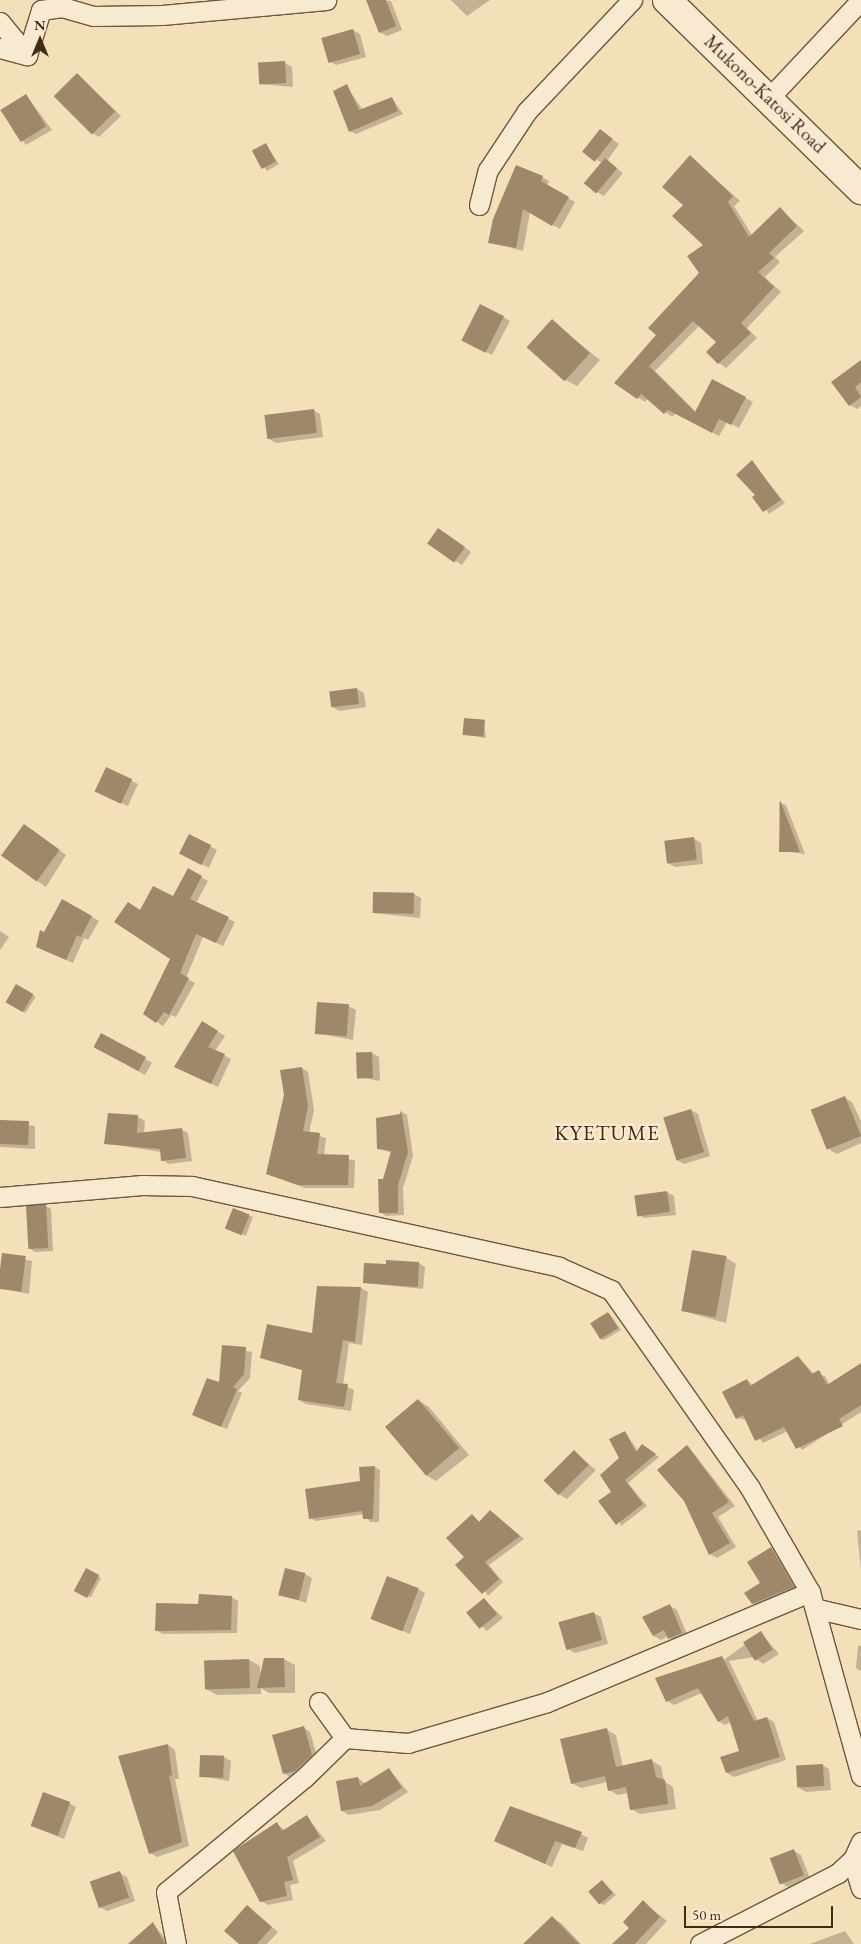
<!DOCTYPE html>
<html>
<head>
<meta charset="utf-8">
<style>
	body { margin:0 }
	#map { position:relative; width:861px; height:1944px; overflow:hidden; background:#f3dfb8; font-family:"EB Garamond",serif }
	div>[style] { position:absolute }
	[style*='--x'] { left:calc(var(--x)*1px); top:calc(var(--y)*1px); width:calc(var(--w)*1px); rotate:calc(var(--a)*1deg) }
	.shadow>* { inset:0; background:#0003; transform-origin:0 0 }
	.building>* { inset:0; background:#9f886a; transform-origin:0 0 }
	.roads { filter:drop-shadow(1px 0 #6f573e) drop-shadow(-1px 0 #6f573e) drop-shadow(0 1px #6f573e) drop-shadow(0 -1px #6f573e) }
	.minor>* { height:19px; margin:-9.5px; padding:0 9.5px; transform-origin:9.5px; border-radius:9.5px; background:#f7ead1 }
	.secondary>* { height:28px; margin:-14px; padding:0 14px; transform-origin:14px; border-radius:14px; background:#f7ead1 }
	span { translate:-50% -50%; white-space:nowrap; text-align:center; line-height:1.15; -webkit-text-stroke:5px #f7ead1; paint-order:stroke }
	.street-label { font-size:19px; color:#432a15 }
	.quarter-label { font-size:21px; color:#432a15; letter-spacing:1px }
	.north { position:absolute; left:15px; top:15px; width:50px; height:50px; -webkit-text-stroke:4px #f7ead1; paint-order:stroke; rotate:0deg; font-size:14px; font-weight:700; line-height:20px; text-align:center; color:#432a15 }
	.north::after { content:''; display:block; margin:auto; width:18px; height:22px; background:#432a15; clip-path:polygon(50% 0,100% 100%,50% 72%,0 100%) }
	.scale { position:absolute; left:684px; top:1906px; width:149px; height:22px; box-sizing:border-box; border:2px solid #432a15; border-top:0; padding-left:6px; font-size:15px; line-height:18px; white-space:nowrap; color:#432a15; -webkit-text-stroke:4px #f7ead1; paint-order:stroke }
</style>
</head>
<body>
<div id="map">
	<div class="shadow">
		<div style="clip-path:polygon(377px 0,391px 1px,402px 30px,387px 36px,380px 32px)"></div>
		<div style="clip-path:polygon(451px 0,490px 0,467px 16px)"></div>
		<div style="clip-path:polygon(353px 30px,360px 34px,366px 57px,336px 65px,329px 61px)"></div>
		<div style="clip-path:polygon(285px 63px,292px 67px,293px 87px,260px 84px)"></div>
		<div style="clip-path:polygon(78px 75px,121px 116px,99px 137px,92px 133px)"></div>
		<div style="clip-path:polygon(346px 86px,363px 110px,392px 98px,403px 114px,356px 134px,350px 131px)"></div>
		<div style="clip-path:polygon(26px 95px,52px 130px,26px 145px,0 110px)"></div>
		<div style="clip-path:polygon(607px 135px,619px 144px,607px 161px,623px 173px,604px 196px,597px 192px,602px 163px,597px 160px)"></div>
		<div style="clip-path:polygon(266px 145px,279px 164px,267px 171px,253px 152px)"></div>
		<div style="clip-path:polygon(691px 157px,740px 201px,734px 206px,752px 235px,780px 209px,804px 231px,775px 257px,780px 262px,765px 277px,781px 292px,747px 328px,757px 338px,726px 368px,719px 363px,718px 342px,700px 325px,655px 371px,696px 412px,713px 381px,753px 402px,739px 428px,727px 422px,719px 436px,676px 413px,672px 417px,648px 398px,645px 402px,616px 383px,658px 335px,701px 273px,705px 246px,685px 205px)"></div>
		<div style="clip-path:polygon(542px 177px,549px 181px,547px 186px,575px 202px,560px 229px,530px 212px,523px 251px,490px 242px)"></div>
		<div style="clip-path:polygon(503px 317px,510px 321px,492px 355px,469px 343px)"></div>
		<div style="clip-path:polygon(552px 321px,600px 360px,577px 386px,566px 380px)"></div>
		<div style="clip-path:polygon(861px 362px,861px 406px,857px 409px,850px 405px)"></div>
		<div style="clip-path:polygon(313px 410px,320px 414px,323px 437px,276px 443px,269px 439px)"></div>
		<div style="clip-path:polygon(752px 462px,785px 503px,769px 514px,757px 495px)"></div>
		<div style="clip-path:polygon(445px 533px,471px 552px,462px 565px,429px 543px)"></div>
		<div style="clip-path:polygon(357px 689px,364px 693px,366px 707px,340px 711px,332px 707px)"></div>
		<div style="clip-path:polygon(484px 721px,486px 738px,463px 734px)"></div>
		<div style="clip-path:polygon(107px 769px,138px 784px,128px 806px,103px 794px)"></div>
		<div style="clip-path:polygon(779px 802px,786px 805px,805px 854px,781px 851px)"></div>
		<div style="clip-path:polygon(32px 830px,66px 855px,46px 887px,2px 856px)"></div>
		<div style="clip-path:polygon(190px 836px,217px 850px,209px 868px,188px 857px)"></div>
		<div style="clip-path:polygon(693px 838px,701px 843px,703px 864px,675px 867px,668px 863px)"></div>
		<div style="clip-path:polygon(188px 870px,208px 881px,196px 903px,235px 922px,223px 946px,203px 937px,186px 978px,195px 983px,176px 1017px,171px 1015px,163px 1026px,157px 1022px,171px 959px,141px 912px,174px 898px)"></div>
		<div style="clip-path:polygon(414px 894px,421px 898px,420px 918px,374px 913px)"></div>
		<div style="clip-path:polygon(63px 900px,99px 921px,88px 940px,84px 938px,73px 963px,44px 950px,44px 933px)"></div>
		<div style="clip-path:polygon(0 931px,9px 937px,0 950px)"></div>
		<div style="left:17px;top:985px;width:22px;height:19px;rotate:32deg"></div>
		<div style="clip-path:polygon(348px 1006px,356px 1010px,353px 1040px,316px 1033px)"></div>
		<div style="clip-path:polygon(209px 1026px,225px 1036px,215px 1051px,231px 1059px,218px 1087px,182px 1070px)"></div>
		<div style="left:102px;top:1035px;width:57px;height:14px;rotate:29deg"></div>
		<div style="clip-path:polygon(372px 1053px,379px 1057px,380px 1081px,359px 1077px)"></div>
		<div style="clip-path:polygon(302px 1068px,308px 1072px,314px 1110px,309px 1133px,326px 1138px,324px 1156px,355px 1160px,354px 1188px,305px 1188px,267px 1174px,286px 1095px)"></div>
		<div style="clip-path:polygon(845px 1098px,852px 1102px,861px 1121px,861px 1143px,837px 1154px,830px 1150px)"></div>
		<div style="clip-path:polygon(691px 1110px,698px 1114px,710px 1156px,684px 1164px,677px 1160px)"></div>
		<div style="clip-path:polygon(402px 1112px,407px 1115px,413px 1156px,403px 1188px,404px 1215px,386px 1216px,380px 1212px,392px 1153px,378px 1148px)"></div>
		<div style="clip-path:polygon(138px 1117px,145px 1121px,144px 1133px,181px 1129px,188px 1133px,192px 1161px,169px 1164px,162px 1160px,161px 1152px,105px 1143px)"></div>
		<div style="clip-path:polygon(0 1121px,35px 1126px,35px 1149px,0 1147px)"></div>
		<div style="clip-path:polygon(667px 1192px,674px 1196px,676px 1215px,644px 1218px,637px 1214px)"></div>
		<div style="clip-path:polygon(46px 1206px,51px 1209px,53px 1251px,35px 1252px,29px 1248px)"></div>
		<div style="clip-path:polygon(234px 1210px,253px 1217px,246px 1236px,230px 1229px)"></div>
		<div style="clip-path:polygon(3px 1255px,32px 1261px,29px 1294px,0 1288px)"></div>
		<div style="clip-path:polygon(725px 1257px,736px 1264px,726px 1323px,683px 1311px)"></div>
		<div style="clip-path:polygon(419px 1263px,425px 1267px,423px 1289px,364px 1283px,365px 1265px)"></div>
		<div style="clip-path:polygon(361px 1288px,368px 1292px,362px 1345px,349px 1343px,343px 1385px,354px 1390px,351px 1411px,306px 1404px,299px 1400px,304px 1371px,261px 1357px,313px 1335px)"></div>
		<div style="clip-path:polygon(609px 1313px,621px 1330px,604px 1340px,600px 1339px)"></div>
		<div style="clip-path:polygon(223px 1347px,252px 1352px,250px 1378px,238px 1391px,242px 1393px,227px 1429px,193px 1415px,220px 1384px)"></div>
		<div style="clip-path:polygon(798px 1357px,814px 1374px,825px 1376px,830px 1385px,861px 1365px,861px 1412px,802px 1450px,788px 1431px,763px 1443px,747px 1420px,737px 1418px,747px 1380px,754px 1386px)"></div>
		<div style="clip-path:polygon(418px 1400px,429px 1407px,469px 1455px,436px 1481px,426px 1475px)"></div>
		<div style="clip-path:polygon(625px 1432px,638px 1451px,646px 1448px,659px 1457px,628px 1483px,647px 1506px,621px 1526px,613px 1492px)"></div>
		<div style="clip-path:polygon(688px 1446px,735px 1506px,718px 1517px,736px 1547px,717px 1558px,710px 1554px)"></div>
		<div style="clip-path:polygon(574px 1452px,596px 1470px,567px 1499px,560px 1495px)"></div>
		<div style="clip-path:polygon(374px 1467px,380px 1470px,379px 1522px,370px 1522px,364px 1514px,316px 1521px,310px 1518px,362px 1482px)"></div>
		<div style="clip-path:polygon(490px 1511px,524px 1539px,489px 1565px,503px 1582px,488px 1596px,465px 1557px,473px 1516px,480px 1522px)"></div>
		<div style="clip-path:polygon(861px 1530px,861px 1569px,857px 1531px)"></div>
		<div style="clip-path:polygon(771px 1548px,800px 1590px,759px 1607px,753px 1603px)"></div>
		<div style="left:86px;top:1570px;width:17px;height:22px;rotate:28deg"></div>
		<div style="clip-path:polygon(305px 1574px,312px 1578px,306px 1603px,281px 1594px)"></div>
		<div style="clip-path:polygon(418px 1589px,425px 1593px,410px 1634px,373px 1619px)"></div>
		<div style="clip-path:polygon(231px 1597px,238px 1601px,237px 1633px,163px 1634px,156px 1630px,200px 1605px)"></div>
		<div style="clip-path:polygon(484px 1599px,503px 1618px,487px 1631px,468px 1613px)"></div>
		<div style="clip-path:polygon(670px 1606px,677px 1610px,688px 1637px,676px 1643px,668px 1636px,661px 1640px,654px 1636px)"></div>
		<div style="clip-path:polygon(593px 1613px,601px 1617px,608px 1644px,575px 1653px,568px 1649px)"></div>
		<div style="clip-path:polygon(761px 1633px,779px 1654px,763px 1664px,754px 1657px,729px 1661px,758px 1721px,767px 1718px,774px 1722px,786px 1760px,734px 1777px,727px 1773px,740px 1752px,731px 1722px,725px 1725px,718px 1721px,702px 1693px,674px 1705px,667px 1701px)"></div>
		<div style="clip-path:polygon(858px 1646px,861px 1646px,861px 1671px,856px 1668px)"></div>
		<div style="clip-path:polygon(284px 1659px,295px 1665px,295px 1693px,269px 1693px,261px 1688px,261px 1694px,217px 1695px,206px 1689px,249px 1660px,260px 1666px,260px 1678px)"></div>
		<div style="clip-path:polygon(303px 1727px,310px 1732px,318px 1759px,291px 1778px,284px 1773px)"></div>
		<div style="clip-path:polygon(607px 1730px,616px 1735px,623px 1767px,652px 1761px,661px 1766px,664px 1781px,673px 1787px,676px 1809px,640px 1814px,631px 1809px,628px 1793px,618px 1795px,609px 1790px,607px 1782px,581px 1788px,572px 1783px)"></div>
		<div style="clip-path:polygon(168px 1745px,175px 1750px,179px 1779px,175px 1779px,189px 1846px,157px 1857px,150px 1853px)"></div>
		<div style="clip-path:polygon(224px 1757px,231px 1761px,229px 1781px,200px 1776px)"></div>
		<div style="clip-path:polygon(822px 1765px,829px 1769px,831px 1790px,806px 1792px,799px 1788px)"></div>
		<div style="clip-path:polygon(389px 1769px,408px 1792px,380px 1810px,349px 1815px,342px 1811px,358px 1778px,366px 1784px)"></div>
		<div style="clip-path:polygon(69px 1803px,76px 1807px,64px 1839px,31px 1826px)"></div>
		<div style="clip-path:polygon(307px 1817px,326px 1841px,293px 1861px,299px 1883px,290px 1885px,293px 1900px,268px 1905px,261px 1901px,277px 1824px,285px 1830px)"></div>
		<div style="clip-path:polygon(581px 1834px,588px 1838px,583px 1851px,562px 1844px,552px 1867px,503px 1844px)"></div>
		<div style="clip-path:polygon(794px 1851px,801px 1855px,810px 1879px,788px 1887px,781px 1883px)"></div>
		<div style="clip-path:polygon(119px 1873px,127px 1877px,135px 1901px,107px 1911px,100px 1907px)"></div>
		<div style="clip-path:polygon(602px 1881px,616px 1895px,604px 1905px,601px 1904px)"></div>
		<div style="clip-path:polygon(643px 1902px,667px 1921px,646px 1944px,613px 1944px,631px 1928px)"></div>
		<div style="clip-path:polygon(248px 1907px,278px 1932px,267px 1944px,241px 1944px)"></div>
		<div style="clip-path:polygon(552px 1918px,561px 1923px,581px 1944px,525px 1944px)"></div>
		<div style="clip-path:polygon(153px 1924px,170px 1944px,130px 1944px)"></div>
		<div style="clip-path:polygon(845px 1931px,854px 1944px,810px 1944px)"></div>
	</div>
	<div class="building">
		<div style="clip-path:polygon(366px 0,386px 0,396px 26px,379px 33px)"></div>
		<div style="left:353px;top:29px;width:26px;height:33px;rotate:74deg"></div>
		<div style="left:285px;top:61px;width:22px;height:27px;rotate:87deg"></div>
		<div style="left:77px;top:73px;width:54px;height:33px;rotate:45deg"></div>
		<div style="clip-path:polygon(347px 84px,359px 110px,392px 97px,398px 111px,349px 132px,333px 91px)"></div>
		<div style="left:26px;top:94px;width:38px;height:30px;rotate:58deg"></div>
		<div style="left:600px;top:129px;width:16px;height:29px;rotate:38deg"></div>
		<div style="left:266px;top:143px;width:21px;height:16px;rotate:62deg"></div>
		<div style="clip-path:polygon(690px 155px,733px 196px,728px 202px,749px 237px,780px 207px,797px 226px,769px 253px,774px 258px,758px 272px,774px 287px,741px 323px,751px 333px,718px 364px,706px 352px,716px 342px,693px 321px,649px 366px,695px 412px,712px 379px,746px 397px,731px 425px,719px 419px,712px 433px,668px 410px,664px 414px,641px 394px,637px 399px,614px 383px,656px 335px,648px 328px,699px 273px,687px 256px,703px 245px,672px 216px,683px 205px,662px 187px)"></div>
		<div style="left:605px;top:158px;width:16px;height:33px;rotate:40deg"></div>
		<div style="clip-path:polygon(516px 165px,543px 176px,541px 181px,569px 197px,552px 226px,523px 209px,516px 248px,488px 243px,493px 219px)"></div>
		<div style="left:480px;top:304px;width:27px;height:41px;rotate:27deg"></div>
		<div style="left:552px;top:319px;width:51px;height:38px;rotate:42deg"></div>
		<div style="clip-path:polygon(861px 360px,861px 382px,855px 387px,861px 397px,849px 406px,831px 382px)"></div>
		<div style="left:314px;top:409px;width:24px;height:50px;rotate:83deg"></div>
		<div style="clip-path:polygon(752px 460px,781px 500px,763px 512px,752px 497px,755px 495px,736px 475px)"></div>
		<div style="left:438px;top:528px;width:33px;height:19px;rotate:35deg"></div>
		<div style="left:357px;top:688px;width:16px;height:28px;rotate:83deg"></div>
		<div style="left:464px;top:718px;width:21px;height:17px;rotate:5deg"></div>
		<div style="left:106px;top:767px;width:29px;height:27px;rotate:25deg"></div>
		<div style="clip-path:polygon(780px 800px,800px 852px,779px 852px)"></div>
		<div style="left:24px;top:824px;width:44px;height:39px;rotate:36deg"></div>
		<div style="left:189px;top:834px;width:25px;height:22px;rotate:27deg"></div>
		<div style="left:694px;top:837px;width:23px;height:30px;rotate:83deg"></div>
		<div style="clip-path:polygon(188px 868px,202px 876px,190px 899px,229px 917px,216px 943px,196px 934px,180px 973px,189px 978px,169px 1015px,164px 1012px,156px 1023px,143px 1014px,170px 959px,114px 922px,128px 902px,140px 910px,153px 886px,173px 896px)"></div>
		<div style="left:373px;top:892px;width:41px;height:21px;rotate:1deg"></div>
		<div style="clip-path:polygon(62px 899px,92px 916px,81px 937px,77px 935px,66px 960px,36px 947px,40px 930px,44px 932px)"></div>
		<div style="left:16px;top:984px;width:20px;height:21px;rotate:30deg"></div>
		<div style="left:317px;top:1002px;width:32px;height:32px;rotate:4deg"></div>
		<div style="clip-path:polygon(202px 1021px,218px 1031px,208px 1047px,225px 1054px,211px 1084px,174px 1067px)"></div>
		<div style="left:101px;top:1033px;width:51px;height:16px;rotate:28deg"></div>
		<div style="left:372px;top:1052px;width:26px;height:16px;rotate:88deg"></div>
		<div style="clip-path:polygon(302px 1067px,308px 1106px,303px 1131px,320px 1133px,317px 1154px,349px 1155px,348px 1185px,298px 1185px,266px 1174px,284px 1095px,280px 1070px)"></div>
		<div style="left:845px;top:1096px;width:43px;height:37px;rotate:68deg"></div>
		<div style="left:691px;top:1109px;width:45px;height:29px;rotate:73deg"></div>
		<div style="clip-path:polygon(401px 1110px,408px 1152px,398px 1185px,398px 1213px,379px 1213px,378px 1179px,383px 1179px,391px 1151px,377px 1149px,376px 1118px,400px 1114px)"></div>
		<div style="clip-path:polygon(108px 1113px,138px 1115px,137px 1133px,182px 1128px,186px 1158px,161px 1161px,160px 1149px,104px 1144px)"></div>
		<div style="left:0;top:1120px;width:29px;height:24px;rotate:2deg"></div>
		<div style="left:667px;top:1191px;width:21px;height:33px;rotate:82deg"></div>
		<div style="left:46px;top:1204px;width:44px;height:20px;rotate:87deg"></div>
		<div style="left:233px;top:1208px;width:18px;height:22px;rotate:22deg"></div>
		<div style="left:692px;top:1250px;width:35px;height:62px;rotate:10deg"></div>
		<div style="left:2px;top:1253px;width:24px;height:36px;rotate:7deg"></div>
		<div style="clip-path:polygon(386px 1260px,419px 1262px,418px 1287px,363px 1283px,364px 1263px,386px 1264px)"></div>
		<div style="clip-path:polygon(317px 1286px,361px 1287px,355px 1342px,343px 1340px,336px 1383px,348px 1384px,344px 1407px,298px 1400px,302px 1370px,260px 1358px,267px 1324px,312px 1333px)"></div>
		<div style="left:608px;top:1312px;width:19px;height:21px;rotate:58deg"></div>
		<div style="clip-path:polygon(222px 1345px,246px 1347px,244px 1374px,233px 1387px,237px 1389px,221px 1427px,192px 1415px,207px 1378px,219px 1382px)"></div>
		<div style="clip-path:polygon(798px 1356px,812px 1374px,819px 1370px,827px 1385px,861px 1363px,861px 1405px,839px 1419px,843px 1426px,796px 1449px,784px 1427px,755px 1441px,743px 1415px,736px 1419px,722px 1392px,747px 1379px,750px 1386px)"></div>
		<div style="left:418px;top:1399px;width:64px;height:43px;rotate:50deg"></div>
		<div style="clip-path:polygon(625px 1431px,636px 1452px,642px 1444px,656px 1454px,625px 1480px,643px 1504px,616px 1525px,598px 1501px,611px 1492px,600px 1475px,619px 1458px,609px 1439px)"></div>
		<div style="clip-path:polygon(687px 1445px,729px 1502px,712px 1513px,730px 1543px,709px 1555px,684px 1501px,657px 1470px)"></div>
		<div style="left:574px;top:1450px;width:21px;height:43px;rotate:45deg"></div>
		<div style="clip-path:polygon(375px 1466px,373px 1519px,363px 1519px,362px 1511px,309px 1519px,305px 1489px,360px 1481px,359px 1467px)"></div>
		<div style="clip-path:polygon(490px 1510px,520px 1536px,485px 1562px,499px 1579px,482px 1594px,455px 1565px,464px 1557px,446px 1538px,472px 1514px,479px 1522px)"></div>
		<div style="clip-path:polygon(771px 1547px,794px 1587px,752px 1604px,744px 1593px,760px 1583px,747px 1562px)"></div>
		<div style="left:86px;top:1568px;width:15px;height:26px;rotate:28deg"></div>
		<div style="left:285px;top:1568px;width:21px;height:28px;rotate:14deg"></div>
		<div style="left:387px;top:1576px;width:34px;height:46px;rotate:21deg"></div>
		<div style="clip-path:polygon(199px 1594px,232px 1596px,231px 1630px,155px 1631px,156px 1603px,198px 1604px)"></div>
		<div style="left:484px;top:1598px;width:21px;height:23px;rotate:51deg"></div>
		<div style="clip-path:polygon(670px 1604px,682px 1633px,668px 1639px,664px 1630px,653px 1636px,642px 1617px)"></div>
		<div style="left:594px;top:1612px;width:29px;height:37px;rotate:74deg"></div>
		<div style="left:761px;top:1631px;width:22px;height:21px;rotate:58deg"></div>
		<div style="clip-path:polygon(722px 1656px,754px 1721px,767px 1717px,780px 1757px,726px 1773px,720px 1757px,739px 1751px,728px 1716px,718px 1722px,698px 1688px,666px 1702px,655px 1678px)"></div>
		<div style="clip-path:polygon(264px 1658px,284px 1658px,285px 1687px,257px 1688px)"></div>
		<div style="left:249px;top:1659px;width:29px;height:45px;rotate:88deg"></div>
		<div style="clip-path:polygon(304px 1726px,312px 1755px,295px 1771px,283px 1774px,272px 1735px)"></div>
		<div style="clip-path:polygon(607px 1728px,616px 1767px,652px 1759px,656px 1777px,665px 1780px,668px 1804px,630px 1810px,626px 1787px,608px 1791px,605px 1776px,571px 1784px,560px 1739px)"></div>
		<div style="clip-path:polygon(168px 1744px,172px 1776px,169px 1775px,182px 1842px,149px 1854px,118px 1756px)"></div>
		<div style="left:200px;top:1755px;width:24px;height:22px;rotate:2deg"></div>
		<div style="left:823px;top:1764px;width:22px;height:27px;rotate:87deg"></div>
		<div style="clip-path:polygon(389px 1768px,402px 1788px,372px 1806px,341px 1811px,336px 1781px,358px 1777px,360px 1786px)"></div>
		<div style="left:43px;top:1792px;width:29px;height:36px;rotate:20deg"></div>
		<div style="clip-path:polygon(510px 1806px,582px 1832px,575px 1848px,555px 1841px,545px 1864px,494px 1841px)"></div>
		<div style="clip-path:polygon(307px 1815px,320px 1837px,287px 1857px,293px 1880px,284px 1882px,287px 1896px,260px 1902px,233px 1851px,277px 1822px,282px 1831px)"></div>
		<div style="left:794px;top:1849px;width:28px;height:26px;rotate:69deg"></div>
		<div style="left:120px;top:1871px;width:28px;height:32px;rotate:71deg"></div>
		<div style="left:602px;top:1880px;width:17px;height:18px;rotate:50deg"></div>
		<div style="clip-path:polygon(643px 1900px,660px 1917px,635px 1944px,612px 1944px,629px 1928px,623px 1922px)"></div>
		<div style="clip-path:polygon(247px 1905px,272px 1927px,257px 1944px,239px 1944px,224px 1931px)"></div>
		<div style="clip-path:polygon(552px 1916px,579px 1944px,523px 1944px)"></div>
		<div style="clip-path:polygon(153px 1922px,165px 1944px,128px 1944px)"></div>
	</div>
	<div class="roads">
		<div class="minor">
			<div style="--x:0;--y:22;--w:43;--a:50.7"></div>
			<div style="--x:0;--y:48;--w:28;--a:15"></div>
			<div style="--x:27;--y:55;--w:47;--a:-72.7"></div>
			<div style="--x:41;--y:10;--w:21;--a:-8"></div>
			<div style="--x:62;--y:7;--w:32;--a:16"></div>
			<div style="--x:93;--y:16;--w:69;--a:-0.8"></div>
			<div style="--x:162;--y:15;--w:165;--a:-5.2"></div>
			<div style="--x:770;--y:97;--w:133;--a:-46.8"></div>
			<div style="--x:479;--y:205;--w:36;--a:-76"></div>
			<div style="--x:488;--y:170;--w:71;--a:-56.5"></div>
			<div style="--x:527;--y:111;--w:153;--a:-46.6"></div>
			<div style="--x:0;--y:1197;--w:143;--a:-4.8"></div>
			<div style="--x:142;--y:1185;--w:50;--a:1.1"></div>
			<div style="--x:192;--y:1186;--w:376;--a:12.4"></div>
			<div style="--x:559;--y:1267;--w:57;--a:23.9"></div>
			<div style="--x:611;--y:1290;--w:242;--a:54.9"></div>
			<div style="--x:750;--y:1488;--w:120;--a:60"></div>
			<div style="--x:810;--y:1592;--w:191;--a:74.5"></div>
			<div style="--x:818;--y:1609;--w:44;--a:13.1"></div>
			<div style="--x:319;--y:1702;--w:44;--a:54.2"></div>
			<div style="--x:345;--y:1738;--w:63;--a:4.5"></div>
			<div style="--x:408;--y:1743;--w:145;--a:-16.4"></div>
			<div style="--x:547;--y:1702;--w:285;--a:-22.7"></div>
			<div style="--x:860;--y:1850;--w:22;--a:100"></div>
			<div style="--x:856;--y:1872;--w:17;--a:73"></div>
			<div style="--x:176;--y:1944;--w:53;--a:-100.9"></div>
			<div style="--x:166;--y:1892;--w:180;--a:-39.6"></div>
			<div style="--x:305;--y:1777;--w:56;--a:-44.3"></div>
			<div style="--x:700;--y:1944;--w:155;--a:-27.2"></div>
			<div style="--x:838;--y:1873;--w:21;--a:-43"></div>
			<div style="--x:853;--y:1859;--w:19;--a:-65"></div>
		</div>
		<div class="secondary">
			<div style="--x:667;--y:0;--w:272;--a:44.4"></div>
		</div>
	</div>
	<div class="street-label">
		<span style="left:765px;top:94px;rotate:44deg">Mukono-Katosi Road</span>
	</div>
	<div class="quarter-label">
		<span style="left:607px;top:1133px">KYETUME</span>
	</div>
	<div class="north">N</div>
	<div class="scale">50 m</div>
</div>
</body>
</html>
